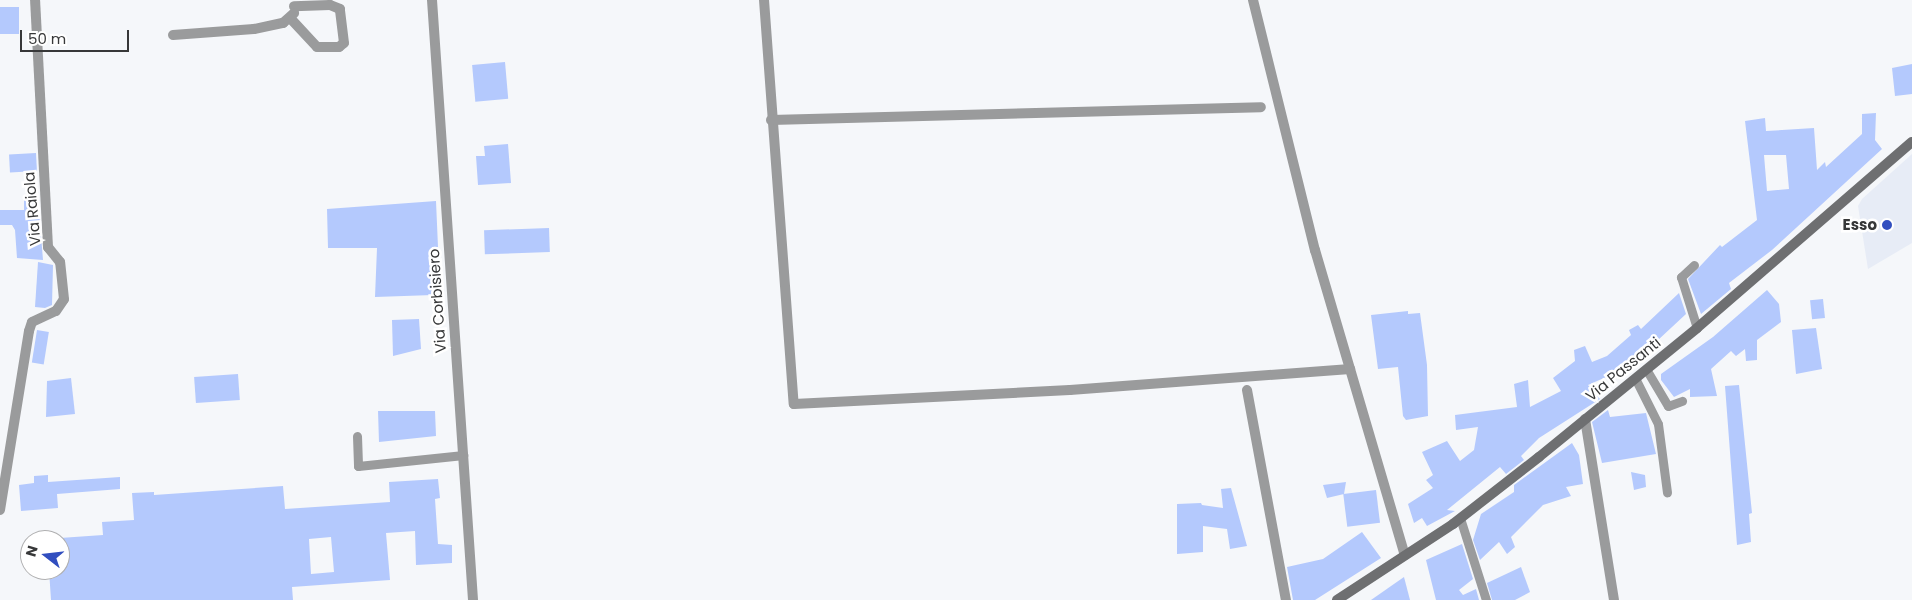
<!DOCTYPE html>
<html>
<head>
<meta charset="utf-8">
<style>
	body { margin:0 }
	#map { position:relative; width:1912px; height:600px; overflow:hidden; background:#f5f7fa; font-family:Poppins,sans-serif }
	div>[style] { position:absolute }
	[style*='--x'] { left:calc(var(--x)*1px); top:calc(var(--y)*1px); width:calc(var(--w)*1px); rotate:calc(var(--a)*1deg) }
	.built>* { inset:0; background:#e7ecf6 }
	.building>* { inset:0; background:#b4c9fd; transform-origin:0 0 }
	.lane>* { height:9px; margin:-4.5px; padding:0 4.5px; transform-origin:4.5px; border-radius:4.5px; background:#9a9b9c }
	.street>* { height:10px; margin:-5px; padding:0 5px; transform-origin:5px; border-radius:5px; background:#9a9b9c }
	.secondary>* { height:10px; margin:-5px; padding:0 5px; transform-origin:5px; border-radius:5px; background:#6e6f71 }
	.dots>* { width:14px; height:14px; translate:-50% -50%; box-sizing:border-box; border:2px solid #fff; border-radius:50% }
	span { translate:-50% -50%; white-space:nowrap; text-align:center; line-height:1.15; -webkit-text-stroke:5px #fff; paint-order:stroke }
	.street-label { font-size:15px; color:#373839 }
	.poi-label { font-size:15px; color:#373839; font-weight:700 }
	.right { translate:-100% -50%; text-align:right }
	.north { position:absolute; left:20px; top:530px; width:50px; height:50px; box-sizing:border-box; background:#fff; border:1px solid #afafb0; border-radius:50%; rotate:286deg; font-size:14px; font-weight:700; line-height:20px; text-align:center; color:#373839 }
	.north::after { content:''; display:block; margin:auto; width:18px; height:22px; background:#314ebf; clip-path:polygon(50% 0,100% 100%,50% 72%,0 100%) }
	.scale { position:absolute; left:20px; top:30px; width:109px; height:22px; box-sizing:border-box; border:2px solid #373839; border-top:0; padding-left:6px; font-size:15px; line-height:18px; white-space:nowrap; color:#373839; -webkit-text-stroke:4px #fff; paint-order:stroke }
</style>
</head>
<body>
<div id="map">
	<div class="built">
		<div style="clip-path:polygon(1912px 154px,1912px 243px,1868px 269px,1858px 206px,1862px 199px)"></div>
	</div>
	<div class="building">
		<div style="left:19px;top:7px;width:27px;height:19px;rotate:90deg"></div>
		<div style="left:505px;top:62px;width:37px;height:33px;rotate:85deg"></div>
		<div style="clip-path:polygon(1912px 64px,1912px 94px,1895px 96px,1892px 68px)"></div>
		<div style="clip-path:polygon(evenodd,1876px 113px,1875px 140px,1882px 149px,1772px 250px,1729px 283px,1731px 289px,1701px 314px,1688px 279px,1720px 245px,1722px 247px,1757px 220px,1745px 121px,1765px 118px,1766px 131px,1814px 128px,1817px 170px,1825px 162px,1826px 167px,1862px 134px,1862px 114px,1876px 113px,1764px 155px,1786px 155px,1789px 189px,1767px 191px,1764px 155px)"></div>
		<div style="clip-path:polygon(508px 144px,511px 183px,478px 185px,476px 156px,485px 156px,484px 146px)"></div>
		<div style="left:36px;top:153px;width:18px;height:27px;rotate:87deg"></div>
		<div style="clip-path:polygon(24px 199px,38px 199px,43px 260px,17px 258px,15px 230px,12px 225px,0 225px,0 210px,24px 210px)"></div>
		<div style="clip-path:polygon(436px 201px,438px 247px,432px 247px,433px 295px,375px 297px,377px 248px,328px 248px,327px 209px)"></div>
		<div style="left:549px;top:228px;width:24px;height:65px;rotate:88deg"></div>
		<div style="clip-path:polygon(38px 262px,53px 265px,52px 305px,45px 308px,35px 307px)"></div>
		<div style="clip-path:polygon(1767px 290px,1779px 304px,1781px 322px,1757px 340px,1757px 360px,1746px 361px,1745px 349px,1736px 356px,1731px 351px,1711px 369px,1717px 396px,1690px 397px,1690px 389px,1674px 397px,1661px 380px,1661px 374px,1713px 337px)"></div>
		<div style="clip-path:polygon(1679px 293px,1686px 314px,1629px 367px,1588px 385px,1600px 399px,1539px 438px,1521px 456px,1524px 460px,1506px 474px,1500px 467px,1447px 510px,1455px 511px,1427px 526px,1422px 518px,1414px 523px,1408px 504px,1433px 488px,1426px 480px,1433px 475px,1422px 452px,1447px 441px,1460px 461px,1474px 450px,1478px 427px,1456px 430px,1455px 415px,1517px 407px,1514px 384px,1528px 380px,1530px 407px,1561px 391px,1553px 378px,1575px 361px,1574px 350px,1585px 346px,1592px 362px,1607px 356px,1631px 335px,1629px 330px,1638px 325px,1641px 329px)"></div>
		<div style="left:1823px;top:299px;width:19px;height:13px;rotate:84deg"></div>
		<div style="clip-path:polygon(1408px 311px,1408px 314px,1420px 313px,1427px 365px,1428px 416px,1406px 420px,1403px 416px,1398px 367px,1378px 369px,1371px 315px)"></div>
		<div style="clip-path:polygon(419px 319px,421px 349px,393px 356px,392px 320px)"></div>
		<div style="clip-path:polygon(1816px 328px,1822px 369px,1796px 374px,1792px 330px)"></div>
		<div style="left:37px;top:330px;width:12px;height:33px;rotate:9deg"></div>
		<div style="left:238px;top:374px;width:26px;height:44px;rotate:86deg"></div>
		<div style="clip-path:polygon(71px 378px,75px 414px,46px 417px,47px 381px)"></div>
		<div style="clip-path:polygon(1739px 385px,1752px 513px,1749px 514px,1751px 542px,1737px 545px,1725px 386px)"></div>
		<div style="clip-path:polygon(1608px 410px,1610px 417px,1646px 413px,1656px 454px,1602px 463px,1592px 422px)"></div>
		<div style="clip-path:polygon(378px 411px,435px 411px,436px 436px,379px 442px)"></div>
		<div style="clip-path:polygon(1572px 443px,1579px 455px,1583px 484px,1566px 487px,1571px 496px,1543px 505px,1511px 537px,1515px 547px,1507px 554px,1499px 542px,1480px 560px,1473px 540px,1481px 514px,1514px 492px,1514px 485px)"></div>
		<div style="clip-path:polygon(1631px 472px,1645px 475px,1646px 487px,1634px 490px)"></div>
		<div style="clip-path:polygon(48px 475px,48px 482px,120px 477px,120px 489px,57px 494px,58px 508px,21px 511px,19px 485px,34px 483px,34px 476px)"></div>
		<div style="clip-path:polygon(evenodd,438px 479px,440px 498px,435px 499px,438px 544px,452px 545px,452px 563px,416px 565px,415px 531px,386px 533px,390px 580px,292px 587px,293px 600px,51px 600px,49px 570px,60px 570px,60px 538px,103px 535px,102px 522px,134px 520px,132px 493px,154px 492px,154px 495px,283px 486px,285px 509px,390px 502px,389px 482px,438px 479px,331px 537px,334px 572px,311px 574px,309px 539px,331px 537px)"></div>
		<div style="clip-path:polygon(1346px 482px,1344px 494px,1327px 498px,1323px 485px)"></div>
		<div style="clip-path:polygon(1231px 488px,1247px 546px,1230px 549px,1227px 529px,1203px 526px,1203px 552px,1177px 554px,1177px 504px,1201px 503px,1202px 505px,1223px 508px,1221px 489px)"></div>
		<div style="left:1376px;top:490px;width:33px;height:33px;rotate:83deg"></div>
		<div style="clip-path:polygon(1362px 532px,1381px 558px,1315px 600px,1293px 600px,1287px 567px,1323px 559px)"></div>
		<div style="clip-path:polygon(1462px 544px,1473px 579px,1459px 590px,1463px 595px,1476px 589px,1479px 600px,1436px 600px,1426px 560px)"></div>
		<div style="clip-path:polygon(1521px 567px,1530px 592px,1515px 600px,1492px 600px,1487px 583px)"></div>
		<div style="clip-path:polygon(1404px 577px,1410px 600px,1371px 600px)"></div>
	</div>
	<div class="lane">
		<div style="--x:1694;--y:265;--w:18;--a:137"></div>
		<div style="--x:1681;--y:277;--w:53;--a:72.6"></div>
		<div style="--x:1646;--y:369;--w:43;--a:59.3"></div>
		<div style="--x:1668;--y:406;--w:15;--a:-20"></div>
		<div style="--x:1635;--y:378;--w:51;--a:63.4"></div>
		<div style="--x:1658;--y:424;--w:69;--a:82.5"></div>
		<div style="--x:357;--y:436;--w:30;--a:88"></div>
		<div style="--x:358;--y:466;--w:106;--a:-6"></div>
		<div style="--x:1460;--y:518;--w:86;--a:72.4"></div>
	</div>
	<div class="street">
		<div style="--x:432;--y:0;--w:601;--a:86.09"></div>
		<div style="--x:764;--y:0;--w:405;--a:85.8"></div>
		<div style="--x:794;--y:404;--w:276;--a:-2.9"></div>
		<div style="--x:1070;--y:390;--w:281;--a:-4.3"></div>
		<div style="--x:1253;--y:0;--w:258;--a:76.1"></div>
		<div style="--x:1315;--y:250;--w:318;--a:73.6"></div>
		<div style="--x:291;--y:19;--w:38;--a:47"></div>
		<div style="--x:317;--y:47;--w:22;--a:0"></div>
		<div style="--x:339;--y:47;--w:6;--a:-39"></div>
		<div style="--x:344;--y:43;--w:34;--a:-97"></div>
		<div style="--x:340;--y:9;--w:11;--a:-158"></div>
		<div style="--x:330;--y:5;--w:36;--a:178"></div>
		<div style="--x:173;--y:35;--w:81;--a:-4.2"></div>
		<div style="--x:254;--y:29;--w:30;--a:-12"></div>
		<div style="--x:283;--y:23;--w:15;--a:-42"></div>
		<div style="--x:771;--y:120;--w:490;--a:-1.5"></div>
		<div style="--x:1247;--y:390;--w:214;--a:79.5"></div>
		<div style="--x:1585;--y:419;--w:183;--a:80.9"></div>
		<div style="--x:0;--y:510;--w:181;--a:-80.8"></div>
		<div style="--x:29;--y:331;--w:9;--a:-72"></div>
		<div style="--x:32;--y:322;--w:26;--a:-25"></div>
		<div style="--x:56;--y:311;--w:14;--a:-56"></div>
		<div style="--x:64;--y:299;--w:37;--a:-96"></div>
		<div style="--x:60;--y:262;--w:19;--a:-129"></div>
		<div style="--x:48;--y:247;--w:247;--a:-93"></div>
	</div>
	<div class="secondary">
		<div style="--x:1337;--y:600;--w:139;--a:-33.2"></div>
		<div style="--x:1453;--y:524;--w:109;--a:-37.9"></div>
		<div style="--x:1539;--y:457;--w:204;--a:-39.2"></div>
		<div style="--x:1697;--y:328;--w:284;--a:-40.9"></div>
	</div>
	<div class="dots">
		<div style="left:1887px;top:225px;background:#314ebf"></div>
	</div>
	<div class="street-label">
		<span style="left:32px;top:209px;rotate:-95deg">Via Raiola</span>
		<span style="left:437px;top:301px;rotate:-94deg">Via Corbisiero</span>
		<span style="left:1623px;top:369px;rotate:-39deg">Via Passanti</span>
	</div>
	<div class="poi-label">
		<span class="right" style="left:1877px;top:225px">Esso</span>
	</div>
	<div class="north">N</div>
	<div class="scale">50 m</div>
</div>
</body>
</html>
